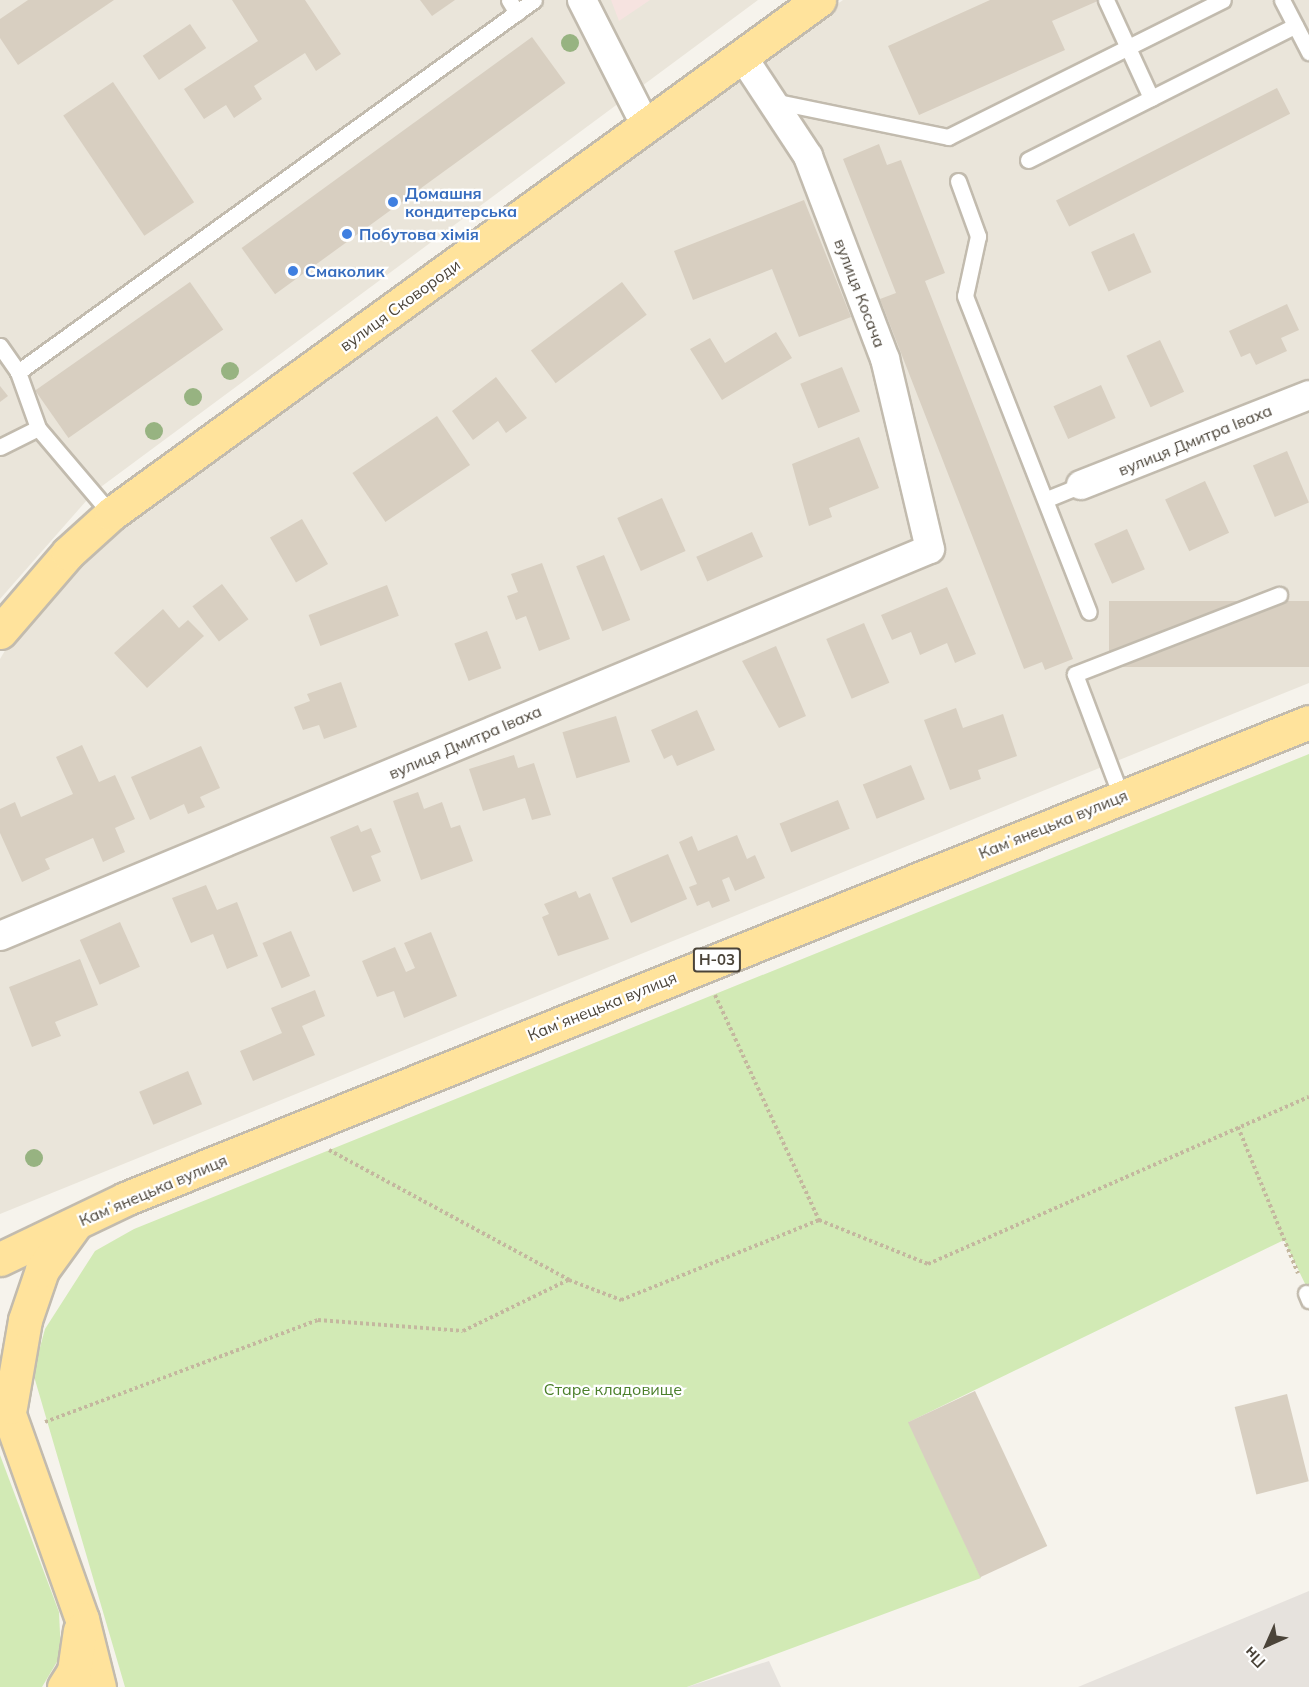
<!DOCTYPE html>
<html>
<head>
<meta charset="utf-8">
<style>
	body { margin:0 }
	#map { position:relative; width:1309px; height:1687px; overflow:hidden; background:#f6f3ec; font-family:Mulish,sans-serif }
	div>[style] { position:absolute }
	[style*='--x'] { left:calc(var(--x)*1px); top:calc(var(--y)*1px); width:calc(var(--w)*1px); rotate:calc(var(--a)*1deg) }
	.residential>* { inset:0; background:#eae5da }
	.industrial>* { inset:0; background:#e6e2dd }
	.medical>* { inset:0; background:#f6e3e0 }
	.green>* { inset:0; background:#d2eab5 }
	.building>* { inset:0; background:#d8cfc1; transform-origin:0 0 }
	.path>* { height:4px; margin-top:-2px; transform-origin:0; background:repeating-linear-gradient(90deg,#c4b79f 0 3px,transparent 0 6px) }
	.roads { filter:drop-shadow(2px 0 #c2bbae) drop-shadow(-2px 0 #c2bbae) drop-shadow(0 2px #c2bbae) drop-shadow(0 -2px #c2bbae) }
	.lane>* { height:15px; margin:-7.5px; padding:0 7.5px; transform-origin:7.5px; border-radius:7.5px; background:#fff }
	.street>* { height:28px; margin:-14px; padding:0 14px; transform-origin:14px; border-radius:14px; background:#fff }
	.primary>* { height:33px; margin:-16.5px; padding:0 16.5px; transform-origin:16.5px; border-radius:16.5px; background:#ffe39c }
	.trees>* { width:18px; height:18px; margin:-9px; border-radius:50%; background:#97b381 }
	.dots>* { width:16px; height:16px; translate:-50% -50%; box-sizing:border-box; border:3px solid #fff; border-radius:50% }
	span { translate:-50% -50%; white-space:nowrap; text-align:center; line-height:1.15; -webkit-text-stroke:4.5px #fff; paint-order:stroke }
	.shield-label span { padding:2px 4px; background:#fff; border:2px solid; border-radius:4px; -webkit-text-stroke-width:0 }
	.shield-label { font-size:15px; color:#4b4439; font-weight:700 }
	.shop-label { font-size:16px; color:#366cbe; font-weight:700 }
	.left { translate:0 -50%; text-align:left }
	.street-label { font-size:16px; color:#4b4439 }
	.park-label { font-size:16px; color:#4a7f2a }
	.north { position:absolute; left:1237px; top:1615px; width:60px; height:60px; -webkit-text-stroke:4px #fff; paint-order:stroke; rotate:225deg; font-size:16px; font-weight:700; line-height:24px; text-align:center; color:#4b4439 }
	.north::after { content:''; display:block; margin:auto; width:21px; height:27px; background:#4b4439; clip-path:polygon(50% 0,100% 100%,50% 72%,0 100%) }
</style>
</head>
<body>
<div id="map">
	<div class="residential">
		<div style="clip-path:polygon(0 0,758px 0,94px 492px,0 599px)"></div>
		<div style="clip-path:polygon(843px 0,1309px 0,1309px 683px,0 1214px,0 659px,13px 637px,120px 525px)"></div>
	</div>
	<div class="industrial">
		<div style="clip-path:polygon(1309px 1591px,1309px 1687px,1078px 1687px)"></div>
		<div style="clip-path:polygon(769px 1661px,781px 1687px,687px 1687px)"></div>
	</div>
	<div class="medical">
		<div style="clip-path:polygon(611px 0,650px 0,619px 21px)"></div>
	</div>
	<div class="green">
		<div style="clip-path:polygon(1309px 754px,1309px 1292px,1284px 1240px,909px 1422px,981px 1578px,687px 1687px,125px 1687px,33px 1373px,45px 1329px,95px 1251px,134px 1229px)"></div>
		<div style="clip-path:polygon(0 1455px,59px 1612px,61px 1655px,42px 1687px,0 1687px)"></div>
	</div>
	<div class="building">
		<div style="clip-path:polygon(28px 0,114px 0,18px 65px,0 38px,0 19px)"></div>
		<div style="clip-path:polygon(232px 0,305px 0,341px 54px,316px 71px,305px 53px,254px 86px,262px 99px,234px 118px,226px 105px,204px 119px,184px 89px,258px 41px)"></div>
		<div style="clip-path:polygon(420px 0,455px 0,432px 16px)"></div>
		<div style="clip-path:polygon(990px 0,1100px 0,1052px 21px,1065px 50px,919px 115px,888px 46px)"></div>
		<div style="left:190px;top:24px;width:29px;height:57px;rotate:56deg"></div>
		<div style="left:532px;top:37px;width:57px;height:359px;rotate:54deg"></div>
		<div style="left:113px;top:82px;width:145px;height:60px;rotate:56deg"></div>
		<div style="left:1277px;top:88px;width:29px;height:248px;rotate:63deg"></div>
		<div style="clip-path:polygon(879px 144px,887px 165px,901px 160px,945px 273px,925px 281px,1073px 659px,1045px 670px,1042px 662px,1024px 669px,880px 299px,896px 293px,843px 159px)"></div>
		<div style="clip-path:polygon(804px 200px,851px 317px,799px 337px,772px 269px,693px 300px,674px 251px)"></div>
		<div style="left:1134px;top:233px;width:43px;height:47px;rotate:66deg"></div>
		<div style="left:190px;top:282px;width:58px;height:189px;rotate:55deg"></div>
		<div style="left:622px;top:282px;width:41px;height:114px;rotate:53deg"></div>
		<div style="clip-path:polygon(1287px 304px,1299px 330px,1281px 338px,1287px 351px,1256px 365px,1250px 353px,1241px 357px,1229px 331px)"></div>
		<div style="clip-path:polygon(776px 332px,792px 358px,722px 400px,690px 349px,710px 338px,725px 363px)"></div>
		<div style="left:1160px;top:340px;width:57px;height:37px;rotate:65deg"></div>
		<div style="left:842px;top:367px;width:48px;height:45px;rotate:68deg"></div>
		<div style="clip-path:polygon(496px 377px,527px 418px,506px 433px,498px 421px,473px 440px,452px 411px)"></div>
		<div style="left:1101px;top:385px;width:36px;height:52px;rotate:66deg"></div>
		<div style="clip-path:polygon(0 386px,8px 396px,0 402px)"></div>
		<div style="left:437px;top:416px;width:59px;height:102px;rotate:56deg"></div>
		<div style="clip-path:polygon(859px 437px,879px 488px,829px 508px,832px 517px,809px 526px,792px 464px)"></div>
		<div style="left:1287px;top:451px;width:56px;height:37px;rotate:67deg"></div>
		<div style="left:1205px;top:481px;width:57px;height:44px;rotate:65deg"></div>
		<div style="left:662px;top:498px;width:58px;height:49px;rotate:66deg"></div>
		<div style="left:302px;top:519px;width:52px;height:37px;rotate:60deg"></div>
		<div style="left:1127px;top:529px;width:44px;height:36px;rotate:66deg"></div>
		<div style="left:752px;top:532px;width:27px;height:61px;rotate:66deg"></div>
		<div style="left:604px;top:555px;width:70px;height:30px;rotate:68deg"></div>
		<div style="clip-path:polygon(542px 563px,570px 639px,539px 651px,526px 616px,516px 620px,507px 596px,518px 592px,511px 574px)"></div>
		<div style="left:222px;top:584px;width:44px;height:37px;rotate:53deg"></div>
		<div style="left:387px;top:585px;width:33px;height:84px;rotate:69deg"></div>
		<div style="clip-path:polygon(947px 587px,976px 654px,955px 663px,947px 643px,920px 655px,911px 632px,892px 640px,881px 615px)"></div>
		<div style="left:1309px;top:601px;width:66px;height:200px;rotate:90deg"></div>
		<div style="clip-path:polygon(163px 609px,179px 628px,188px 620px,204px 636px,147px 688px,114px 653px)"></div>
		<div style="left:864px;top:623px;width:65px;height:41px;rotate:67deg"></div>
		<div style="left:487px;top:631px;width:40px;height:35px;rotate:69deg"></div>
		<div style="clip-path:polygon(776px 646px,806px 716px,779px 728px,742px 661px)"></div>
		<div style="clip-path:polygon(341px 682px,357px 727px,324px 739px,319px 725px,303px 730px,294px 707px,310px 701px,307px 694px)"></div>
		<div style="clip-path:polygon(956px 708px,963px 728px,1003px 714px,1017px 756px,978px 770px,981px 779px,950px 790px,924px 720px)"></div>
		<div style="clip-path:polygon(697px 710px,715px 750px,677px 766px,672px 755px,664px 759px,651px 730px)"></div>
		<div style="left:616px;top:716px;width:48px;height:56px;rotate:73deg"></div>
		<div style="clip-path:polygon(82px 745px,99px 782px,115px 775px,135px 819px,115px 828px,125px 852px,103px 862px,93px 838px,45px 859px,50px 869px,22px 882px,0 833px,0 809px,15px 802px,21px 817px,73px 794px,56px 757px)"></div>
		<div style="clip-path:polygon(201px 746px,220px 788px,200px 797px,205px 807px,188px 814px,184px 804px,150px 820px,131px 777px)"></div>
		<div style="clip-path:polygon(514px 755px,518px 768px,534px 763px,551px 815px,532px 820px,525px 798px,483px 811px,469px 769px)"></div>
		<div style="left:911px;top:765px;width:37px;height:52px;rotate:68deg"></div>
		<div style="clip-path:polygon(418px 792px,424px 809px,442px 802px,451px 828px,460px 825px,473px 861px,421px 880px,393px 801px)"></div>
		<div style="left:838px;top:800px;width:31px;height:63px;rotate:68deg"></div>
		<div style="clip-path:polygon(358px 825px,361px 832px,371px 828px,381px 852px,371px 856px,381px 881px,353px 892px,330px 837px)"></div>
		<div style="clip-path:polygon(737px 835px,747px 859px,755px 855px,765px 878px,735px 891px,729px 877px,722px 880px,730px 901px,712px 908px,709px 901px,697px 906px,689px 887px,697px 884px,679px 842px,692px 836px,698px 851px)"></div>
		<div style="left:668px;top:854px;width:49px;height:61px;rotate:67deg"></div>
		<div style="clip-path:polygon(206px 885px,217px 910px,237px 902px,258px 956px,227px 969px,213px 934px,191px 943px,172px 898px)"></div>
		<div style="clip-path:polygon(576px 891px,579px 898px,590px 893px,609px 939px,558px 956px,542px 917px,549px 914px,544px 904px)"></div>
		<div style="left:120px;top:922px;width:49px;height:44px;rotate:66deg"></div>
		<div style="left:291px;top:931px;width:49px;height:31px;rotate:67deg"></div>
		<div style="clip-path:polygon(431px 932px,457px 996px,404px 1018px,394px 991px,377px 997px,362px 961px,395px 947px,406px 972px,415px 968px,404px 943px)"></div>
		<div style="clip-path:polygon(80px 959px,98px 1005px,55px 1022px,61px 1036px,32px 1047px,9px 987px)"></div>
		<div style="clip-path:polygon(315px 990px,325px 1016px,302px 1026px,315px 1055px,253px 1081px,240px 1051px,282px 1033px,271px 1008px)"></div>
		<div style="left:188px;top:1071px;width:36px;height:53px;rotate:67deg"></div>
		<div style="left:975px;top:1391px;width:171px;height:74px;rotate:65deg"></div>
		<div style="left:1287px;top:1394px;width:90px;height:54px;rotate:76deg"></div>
	</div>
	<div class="path">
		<div style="--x:715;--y:995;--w:248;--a:65.2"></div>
		<div style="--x:1238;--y:1127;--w:158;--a:67.7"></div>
		<div style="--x:329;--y:1150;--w:273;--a:28.4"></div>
		<div style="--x:569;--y:1280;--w:56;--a:21"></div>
		<div style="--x:621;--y:1300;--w:214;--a:-22"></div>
		<div style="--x:819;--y:1220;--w:118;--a:22"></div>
		<div style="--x:928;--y:1264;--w:416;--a:-23.7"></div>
		<div style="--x:45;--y:1422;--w:291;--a:-20.5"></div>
		<div style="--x:318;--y:1320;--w:145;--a:4.3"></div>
		<div style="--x:463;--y:1331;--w:117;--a:-25.9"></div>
	</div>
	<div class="roads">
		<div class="lane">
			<div style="--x:509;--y:0;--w:15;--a:58"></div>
			<div style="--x:1106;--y:0;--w:108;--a:65.3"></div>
			<div style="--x:1282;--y:0;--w:59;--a:62.6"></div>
			<div style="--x:773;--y:101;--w:179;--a:11.6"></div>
			<div style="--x:948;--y:137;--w:307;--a:-26.5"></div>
			<div style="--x:1028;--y:160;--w:299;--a:-26.7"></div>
			<div style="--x:958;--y:181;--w:59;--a:70"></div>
			<div style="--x:978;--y:236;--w:61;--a:102.2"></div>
			<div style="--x:965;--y:296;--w:339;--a:68.6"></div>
			<div style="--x:0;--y:346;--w:32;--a:55"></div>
			<div style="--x:18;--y:372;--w:59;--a:70.3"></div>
			<div style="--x:38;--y:428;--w:113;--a:49.7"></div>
			<div style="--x:18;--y:372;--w:636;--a:-35.79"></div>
			<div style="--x:0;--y:447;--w:42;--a:-26.6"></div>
			<div style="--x:1047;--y:499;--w:37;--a:-22"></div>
			<div style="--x:1121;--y:796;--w:130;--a:-110.7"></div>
			<div style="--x:1075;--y:674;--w:219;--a:-21.2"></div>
			<div style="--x:1306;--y:1293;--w:8;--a:67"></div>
		</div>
		<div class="street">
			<div style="--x:582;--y:0;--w:141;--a:63.1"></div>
			<div style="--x:1081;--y:485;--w:245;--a:-21.5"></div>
			<div style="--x:0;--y:936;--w:1007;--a:-22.59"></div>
			<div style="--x:930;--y:549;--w:195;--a:-103.3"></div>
			<div style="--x:885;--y:359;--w:217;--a:-110.8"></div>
			<div style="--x:808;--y:156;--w:120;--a:-123.4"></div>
		</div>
		<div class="primary">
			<div style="--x:0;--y:632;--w:104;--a:-49.3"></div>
			<div style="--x:68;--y:553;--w:58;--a:-42.2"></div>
			<div style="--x:111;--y:514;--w:875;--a:-35.98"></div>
			<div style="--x:0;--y:1259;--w:139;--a:-25.6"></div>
			<div style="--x:125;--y:1199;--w:1276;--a:-21.94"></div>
			<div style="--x:0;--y:1389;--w:244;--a:70.4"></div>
			<div style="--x:82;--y:1619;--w:70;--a:76"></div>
			<div style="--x:10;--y:1407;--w:88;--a:-80.2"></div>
			<div style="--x:25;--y:1320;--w:53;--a:-71.2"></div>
			<div style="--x:42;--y:1270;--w:54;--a:-54"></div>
			<div style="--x:64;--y:1687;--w:19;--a:-58"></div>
			<div style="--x:74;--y:1671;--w:41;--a:-81.7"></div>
		</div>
	</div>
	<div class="trees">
		<div style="left:570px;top:43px"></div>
		<div style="left:230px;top:371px"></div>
		<div style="left:193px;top:397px"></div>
		<div style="left:154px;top:431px"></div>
		<div style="left:34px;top:1158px"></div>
	</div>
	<div class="dots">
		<div style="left:393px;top:202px;background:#3f7fe0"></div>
		<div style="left:347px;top:234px;background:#3f7fe0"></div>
		<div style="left:293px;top:271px;background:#3f7fe0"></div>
	</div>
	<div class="shield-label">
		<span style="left:717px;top:960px">Н-03</span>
	</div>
	<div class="shop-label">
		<span class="left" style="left:405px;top:202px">Домашня<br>кондитерська</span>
		<span class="left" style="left:359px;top:234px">Побутова хімія</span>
		<span class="left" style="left:305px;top:271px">Смаколик</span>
	</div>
	<div class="street-label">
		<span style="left:860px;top:293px;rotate:69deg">вулиця Косача</span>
		<span style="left:400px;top:305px;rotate:-36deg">вулиця Сковороди</span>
		<span style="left:1195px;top:440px;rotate:-22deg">вулиця Дмитра Іваха</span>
		<span style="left:465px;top:742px;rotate:-23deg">вулиця Дмитра Іваха</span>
		<span style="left:1053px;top:824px;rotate:-22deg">Камʼянецька вулиця</span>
		<span style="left:602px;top:1006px;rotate:-22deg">Камʼянецька вулиця</span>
		<span style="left:153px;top:1190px;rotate:-23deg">Камʼянецька вулиця</span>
	</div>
	<div class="park-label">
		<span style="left:613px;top:1389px">Старе кладовище</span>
	</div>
	<div class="north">Пн</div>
</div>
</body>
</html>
